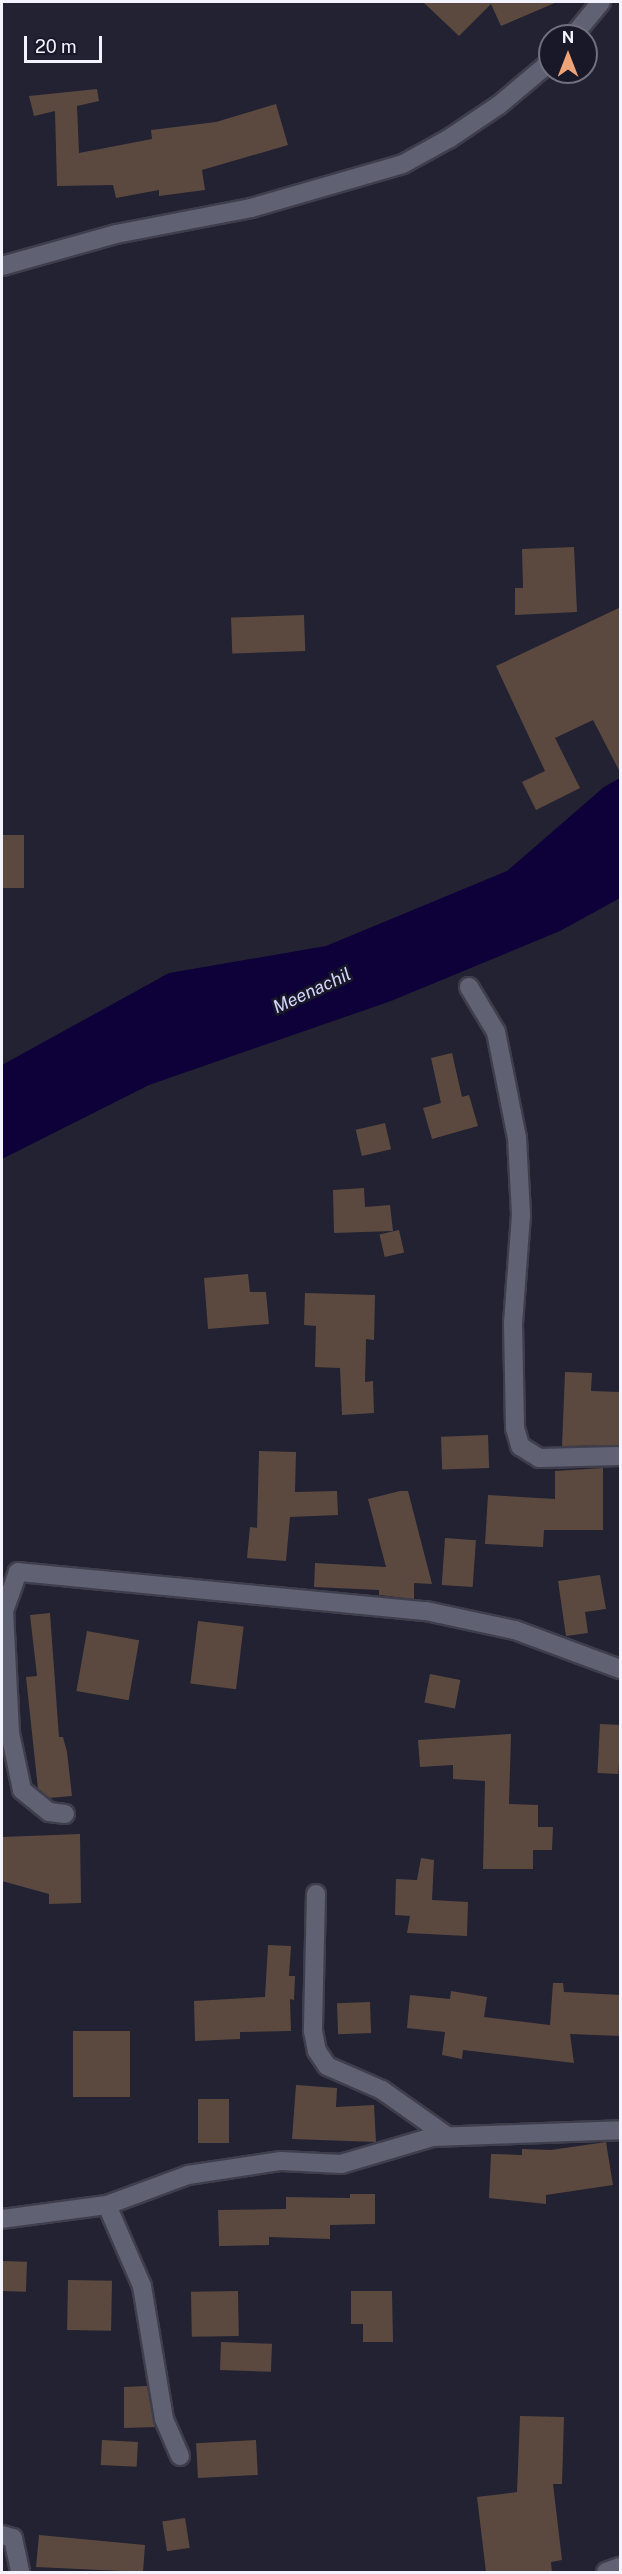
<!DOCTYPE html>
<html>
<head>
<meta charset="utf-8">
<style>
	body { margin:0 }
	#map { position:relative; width:622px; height:2574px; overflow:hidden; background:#222232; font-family:"Public Sans",sans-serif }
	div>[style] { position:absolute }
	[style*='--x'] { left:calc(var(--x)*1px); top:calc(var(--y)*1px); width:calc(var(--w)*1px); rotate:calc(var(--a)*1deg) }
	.water>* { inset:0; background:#0e0038 }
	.building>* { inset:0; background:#5b493f; transform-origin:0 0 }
	.roads { filter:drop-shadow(2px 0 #3e3e4c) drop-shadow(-2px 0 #3e3e4c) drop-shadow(0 2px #3e3e4c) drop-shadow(0 -2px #3e3e4c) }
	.street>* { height:18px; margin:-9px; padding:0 9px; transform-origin:9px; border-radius:9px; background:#616174 }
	span { translate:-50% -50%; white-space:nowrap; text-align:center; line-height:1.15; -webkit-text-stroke:5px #181828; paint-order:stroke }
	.water-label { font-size:18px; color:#d4d5fd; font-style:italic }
	.frame { position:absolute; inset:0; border:3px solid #f3f3ff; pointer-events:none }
	.north { position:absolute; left:538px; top:24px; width:60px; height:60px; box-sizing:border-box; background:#181828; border:2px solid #70707e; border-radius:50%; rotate:0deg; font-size:16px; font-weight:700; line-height:24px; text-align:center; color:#f3f3ff }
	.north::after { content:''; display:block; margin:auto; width:21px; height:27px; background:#efa378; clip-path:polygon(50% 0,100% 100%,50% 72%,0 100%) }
	.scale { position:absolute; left:24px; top:36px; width:78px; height:27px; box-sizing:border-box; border:3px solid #f3f3ff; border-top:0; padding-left:8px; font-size:18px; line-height:21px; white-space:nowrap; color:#f3f3ff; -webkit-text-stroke:4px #181828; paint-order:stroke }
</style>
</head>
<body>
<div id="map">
	<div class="water">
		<div style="clip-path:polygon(620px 778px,620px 898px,560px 931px,391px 1001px,149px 1085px,2px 1159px,2px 1065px,169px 973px,326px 946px,507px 871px,604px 787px)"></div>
	</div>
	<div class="building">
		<div style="clip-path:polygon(423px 2px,557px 2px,501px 26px,491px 4px,459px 36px)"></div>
		<div style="clip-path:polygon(97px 89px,99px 101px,77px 106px,79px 153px,152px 139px,151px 130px,216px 122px,276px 104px,288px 145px,202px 170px,205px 190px,159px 196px,159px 190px,116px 198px,113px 185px,57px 186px,55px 111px,34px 116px,29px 96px)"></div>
		<div style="clip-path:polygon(574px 547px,577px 612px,515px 615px,515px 588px,523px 588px,522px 549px)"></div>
		<div style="clip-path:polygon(621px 607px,621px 774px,593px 720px,555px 738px,580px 788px,536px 810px,522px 782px,545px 771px,496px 666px)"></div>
		<div style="left:304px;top:615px;width:36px;height:73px;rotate:88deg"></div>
		<div style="left:2px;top:835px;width:22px;height:53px"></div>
		<div style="clip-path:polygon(452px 1053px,462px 1097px,469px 1095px,478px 1126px,432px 1139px,423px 1108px,441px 1103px,431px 1058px)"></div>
		<div style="left:385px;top:1123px;width:27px;height:30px;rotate:77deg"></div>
		<div style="clip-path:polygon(364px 1188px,365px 1207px,390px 1205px,393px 1231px,334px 1233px,333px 1190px)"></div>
		<div style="left:399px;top:1230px;width:23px;height:20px;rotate:77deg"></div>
		<div style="clip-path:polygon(248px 1274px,250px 1292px,266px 1292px,269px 1324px,208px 1329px,204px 1278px)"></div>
		<div style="clip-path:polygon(305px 1293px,375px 1295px,374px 1340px,366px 1339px,365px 1382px,373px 1381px,374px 1413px,342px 1415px,340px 1368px,315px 1367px,316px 1326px,304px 1325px)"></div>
		<div style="clip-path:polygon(565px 1372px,592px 1373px,591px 1391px,621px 1392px,621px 1445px,562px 1446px)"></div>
		<div style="left:488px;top:1435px;width:33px;height:47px;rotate:88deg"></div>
		<div style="clip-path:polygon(259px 1451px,296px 1452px,295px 1492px,337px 1491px,338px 1515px,290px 1517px,286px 1561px,247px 1558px,250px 1527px,257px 1528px)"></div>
		<div style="clip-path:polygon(603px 1468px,603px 1530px,544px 1530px,543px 1547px,485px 1544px,488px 1495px,555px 1499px,555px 1471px)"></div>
		<div style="clip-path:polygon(400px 1491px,408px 1491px,432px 1584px,414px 1583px,414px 1599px,379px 1595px,379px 1590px,314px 1587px,315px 1563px,386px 1567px,368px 1499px)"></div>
		<div style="left:445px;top:1538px;width:31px;height:47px;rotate:4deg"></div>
		<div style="clip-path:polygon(600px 1575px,606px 1609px,585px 1612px,588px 1633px,566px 1636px,558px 1581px)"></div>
		<div style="clip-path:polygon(50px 1613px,59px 1737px,63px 1737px,67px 1752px,72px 1796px,49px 1798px,38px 1789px,26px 1677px,37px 1676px,30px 1615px)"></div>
		<div style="left:198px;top:1621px;width:46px;height:63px;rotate:7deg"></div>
		<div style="left:87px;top:1631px;width:53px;height:61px;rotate:10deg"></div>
		<div style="left:430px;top:1674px;width:31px;height:29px;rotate:11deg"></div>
		<div style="left:600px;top:1724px;width:21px;height:49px;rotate:3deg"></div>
		<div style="clip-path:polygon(511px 1734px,509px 1804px,538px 1805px,538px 1827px,553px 1827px,552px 1850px,533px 1850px,533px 1869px,483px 1869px,485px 1781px,453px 1779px,453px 1765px,420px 1767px,418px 1740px)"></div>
		<div style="clip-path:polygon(80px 1834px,81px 1903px,49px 1904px,49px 1894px,2px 1881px,2px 1837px)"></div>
		<div style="clip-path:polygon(421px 1858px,434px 1860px,432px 1900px,468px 1902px,467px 1936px,407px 1933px,410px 1916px,395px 1915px,396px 1879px,417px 1880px)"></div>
		<div style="clip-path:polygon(268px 1945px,291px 1946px,289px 1976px,295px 1976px,294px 2000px,290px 1999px,291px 2031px,240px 2032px,240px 2039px,195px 2041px,194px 2001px,265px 1997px)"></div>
		<div style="clip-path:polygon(553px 1983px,563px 1983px,564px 1992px,621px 1995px,621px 2036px,570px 2034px,574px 2063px,463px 2050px,462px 2059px,442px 2055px,445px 2032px,407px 2028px,410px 1995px,450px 1999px,451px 1991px,487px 1997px,484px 2017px,550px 2025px)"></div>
		<div style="left:370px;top:2002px;width:31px;height:33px;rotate:88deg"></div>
		<div style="left:73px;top:2031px;width:57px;height:66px"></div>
		<div style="clip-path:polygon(296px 2085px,337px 2088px,336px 2107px,374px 2105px,376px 2142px,292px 2139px)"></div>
		<div style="left:198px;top:2099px;width:31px;height:44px"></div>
		<div style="clip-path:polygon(606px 2142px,613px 2185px,546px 2195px,546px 2204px,489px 2198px,491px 2154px,522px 2155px,522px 2149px,551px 2150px)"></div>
		<div style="clip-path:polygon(350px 2194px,375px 2194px,375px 2224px,330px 2225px,330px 2239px,269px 2237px,269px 2245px,219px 2246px,218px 2210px,286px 2209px,286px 2197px,350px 2198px)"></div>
		<div style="left:2px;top:2261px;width:25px;height:30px;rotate:2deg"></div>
		<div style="left:68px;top:2280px;width:44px;height:50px;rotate:1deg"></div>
		<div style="left:238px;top:2291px;width:45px;height:47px;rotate:89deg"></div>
		<div style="clip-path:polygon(351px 2291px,392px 2291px,393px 2342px,363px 2342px,363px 2324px,351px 2324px)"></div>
		<div style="left:221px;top:2342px;width:51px;height:28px;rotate:2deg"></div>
		<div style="clip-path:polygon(147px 2386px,155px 2427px,124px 2428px,124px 2387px)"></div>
		<div style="clip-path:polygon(520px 2416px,564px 2417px,562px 2484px,553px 2484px,562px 2560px,551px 2562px,552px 2572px,486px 2572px,477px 2497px,517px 2492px)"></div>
		<div style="left:102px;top:2440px;width:36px;height:25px;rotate:3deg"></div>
		<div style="left:256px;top:2440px;width:35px;height:60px;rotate:87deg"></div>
		<div style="left:185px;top:2518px;width:30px;height:23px;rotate:81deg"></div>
		<div style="clip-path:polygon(39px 2535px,145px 2545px,143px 2572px,36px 2567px)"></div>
	</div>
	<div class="roads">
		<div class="street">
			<div style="--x:573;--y:36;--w:44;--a:-50.5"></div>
			<div style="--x:2;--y:266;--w:118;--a:-15.7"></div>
			<div style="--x:116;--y:234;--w:137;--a:-10.9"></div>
			<div style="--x:251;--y:208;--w:158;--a:-16.1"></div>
			<div style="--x:403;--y:164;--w:54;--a:-29"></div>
			<div style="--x:450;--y:138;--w:59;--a:-34"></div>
			<div style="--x:499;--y:105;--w:67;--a:-40.1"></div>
			<div style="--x:469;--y:987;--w:52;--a:59"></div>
			<div style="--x:496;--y:1032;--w:108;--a:78.8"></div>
			<div style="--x:517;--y:1138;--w:77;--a:87"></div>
			<div style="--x:521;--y:1215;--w:108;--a:94.2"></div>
			<div style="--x:513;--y:1323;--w:105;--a:88.9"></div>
			<div style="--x:515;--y:1428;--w:19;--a:74"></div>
			<div style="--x:520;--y:1446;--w:22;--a:32"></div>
			<div style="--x:539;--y:1458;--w:81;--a:-1.4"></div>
			<div style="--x:65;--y:1814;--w:16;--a:-173"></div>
			<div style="--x:49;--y:1812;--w:35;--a:-141"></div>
			<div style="--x:22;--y:1790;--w:58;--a:-101.9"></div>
			<div style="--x:10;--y:1733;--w:122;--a:-92.8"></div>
			<div style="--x:4;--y:1611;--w:41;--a:-70.3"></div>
			<div style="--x:18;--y:1572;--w:410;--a:5.5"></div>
			<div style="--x:426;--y:1611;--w:91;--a:12.1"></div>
			<div style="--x:515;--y:1630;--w:112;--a:20.4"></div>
			<div style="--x:316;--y:1894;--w:137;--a:91.3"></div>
			<div style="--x:313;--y:2031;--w:20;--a:79"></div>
			<div style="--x:317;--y:2051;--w:18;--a:56"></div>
			<div style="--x:327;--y:2066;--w:60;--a:23.6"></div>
			<div style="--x:382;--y:2090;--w:80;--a:35.3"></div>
			<div style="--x:2;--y:2219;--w:106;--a:-7.6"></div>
			<div style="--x:180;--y:2456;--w:40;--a:-113.4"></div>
			<div style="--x:164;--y:2419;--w:135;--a:-99.4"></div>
			<div style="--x:142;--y:2286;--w:88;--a:-113.4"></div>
			<div style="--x:107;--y:2205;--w:86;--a:-20.3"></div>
			<div style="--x:188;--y:2175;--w:94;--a:-8.6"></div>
			<div style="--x:281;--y:2161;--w:60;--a:2.9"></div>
			<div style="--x:341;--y:2164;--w:96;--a:-16.4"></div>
			<div style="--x:433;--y:2137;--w:187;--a:-2.1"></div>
			<div style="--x:2;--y:2535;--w:11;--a:15"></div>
			<div style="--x:13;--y:2538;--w:35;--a:78"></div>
			<div style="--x:606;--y:2572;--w:15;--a:-20"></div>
		</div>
	</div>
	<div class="water-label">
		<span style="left:312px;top:991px;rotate:-25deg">Meenachil</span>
	</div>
	<div class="frame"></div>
	<div class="north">N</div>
	<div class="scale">20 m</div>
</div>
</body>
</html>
